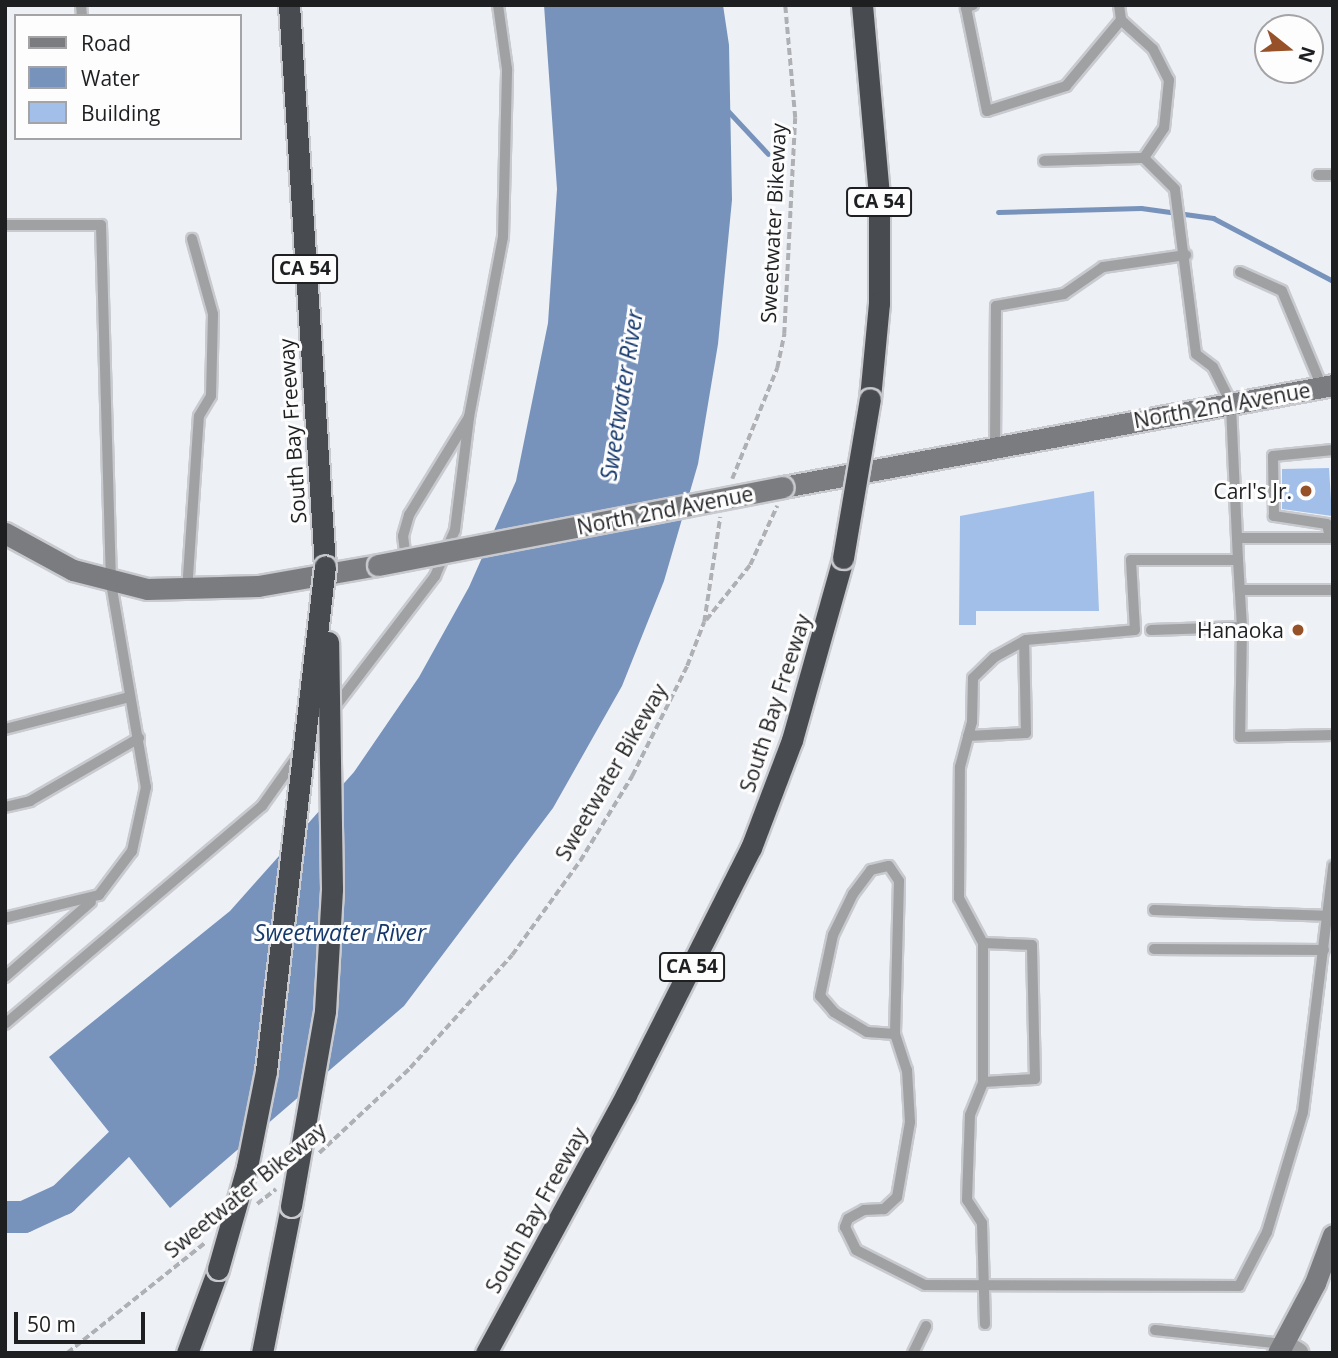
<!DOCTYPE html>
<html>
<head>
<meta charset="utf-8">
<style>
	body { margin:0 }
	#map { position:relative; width:1338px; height:1358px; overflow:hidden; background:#edf0f5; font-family:"Open Sans",sans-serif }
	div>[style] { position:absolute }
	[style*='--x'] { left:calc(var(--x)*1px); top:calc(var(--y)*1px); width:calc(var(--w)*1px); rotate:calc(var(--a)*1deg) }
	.water>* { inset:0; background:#7893bb }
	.stream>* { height:5px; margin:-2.5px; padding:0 2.5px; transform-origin:2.5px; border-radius:2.5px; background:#7893bb }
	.river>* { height:32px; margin:-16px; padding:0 16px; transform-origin:16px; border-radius:16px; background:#7893bb }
	.building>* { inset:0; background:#a2bfe9 }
	.path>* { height:3.5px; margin-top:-1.75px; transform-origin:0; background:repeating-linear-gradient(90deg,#aeb0b4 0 7px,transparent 0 10.5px) }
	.roads { filter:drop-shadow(2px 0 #c8cacf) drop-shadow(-2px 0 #c8cacf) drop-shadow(0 2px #c8cacf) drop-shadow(0 -2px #c8cacf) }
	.lane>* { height:10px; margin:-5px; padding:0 5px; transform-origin:5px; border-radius:5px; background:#a0a1a3 }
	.street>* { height:21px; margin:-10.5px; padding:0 10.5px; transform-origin:10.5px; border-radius:10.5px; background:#a0a1a3 }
	.secondary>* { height:21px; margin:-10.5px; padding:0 10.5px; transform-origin:10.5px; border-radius:10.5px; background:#7a7c7f }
	.highway>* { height:21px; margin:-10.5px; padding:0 10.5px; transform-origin:10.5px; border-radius:10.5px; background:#484b4f }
	.bridges { filter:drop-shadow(2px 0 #c8cacf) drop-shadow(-2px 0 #c8cacf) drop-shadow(0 2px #c8cacf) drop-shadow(0 -2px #c8cacf) }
	.secondary-bridge>* { height:21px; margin:-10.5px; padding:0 10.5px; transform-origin:10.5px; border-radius:10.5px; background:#7a7c7f }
	.highway-bridge>* { height:21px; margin:-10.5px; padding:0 10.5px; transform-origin:10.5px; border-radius:10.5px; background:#484b4f }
	.dots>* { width:19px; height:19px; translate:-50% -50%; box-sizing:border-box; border:4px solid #fdfdfe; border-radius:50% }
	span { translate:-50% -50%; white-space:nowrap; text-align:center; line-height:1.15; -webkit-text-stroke:6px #fdfdfe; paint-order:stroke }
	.shield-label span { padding:2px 5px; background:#fdfdfe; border:2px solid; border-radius:5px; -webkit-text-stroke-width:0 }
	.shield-label { font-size:19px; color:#1e1f21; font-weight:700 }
	.street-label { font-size:21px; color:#1e1f21 }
	.poi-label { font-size:21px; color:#1e1f21 }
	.right { translate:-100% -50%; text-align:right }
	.water-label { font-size:23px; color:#16396c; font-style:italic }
	.frame { position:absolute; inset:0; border:7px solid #1e1f21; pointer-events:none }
	.legend { position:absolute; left:14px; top:14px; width:228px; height:126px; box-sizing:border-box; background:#fdfdfe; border:2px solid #a4a4a6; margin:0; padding:9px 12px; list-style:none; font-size:21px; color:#1e1f21 }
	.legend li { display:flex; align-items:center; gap:14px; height:35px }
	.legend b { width:35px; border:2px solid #a4a4a6 }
	.north { position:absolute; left:1254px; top:14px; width:70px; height:70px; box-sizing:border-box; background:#fdfdfe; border:2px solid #a4a4a6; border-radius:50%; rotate:108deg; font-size:19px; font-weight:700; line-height:28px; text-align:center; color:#1e1f21 }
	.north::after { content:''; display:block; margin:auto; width:24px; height:32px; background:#975129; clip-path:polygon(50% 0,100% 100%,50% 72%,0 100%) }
	.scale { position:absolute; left:14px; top:1312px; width:131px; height:32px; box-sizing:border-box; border:4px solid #1e1f21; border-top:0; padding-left:9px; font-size:21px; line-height:24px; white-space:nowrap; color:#1e1f21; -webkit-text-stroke:5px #fdfdfe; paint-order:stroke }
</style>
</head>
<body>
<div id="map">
	<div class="water">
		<div style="clip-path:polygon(544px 5px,723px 5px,729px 45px,732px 200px,718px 344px,698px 464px,664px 581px,622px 686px,553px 808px,404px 1006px,170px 1208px,49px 1057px,230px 911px,354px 772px,419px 677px,469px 587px,516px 481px,548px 323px,557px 189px)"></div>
	</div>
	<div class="stream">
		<div style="--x:727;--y:110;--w:60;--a:47"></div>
		<div style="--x:998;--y:212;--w:143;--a:-1.6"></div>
		<div style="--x:1141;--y:208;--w:73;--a:7.9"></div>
		<div style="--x:1213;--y:218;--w:136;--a:27.7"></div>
	</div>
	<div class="river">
		<div style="--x:5;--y:1217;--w:19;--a:0"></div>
		<div style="--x:24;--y:1217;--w:43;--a:-24.8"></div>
		<div style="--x:63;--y:1199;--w:119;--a:-44.3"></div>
	</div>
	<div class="building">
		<div style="clip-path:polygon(1329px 468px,1332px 516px,1282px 509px,1282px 469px)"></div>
		<div style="clip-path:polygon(1094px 491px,1099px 611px,976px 611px,976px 625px,959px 625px,960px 516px)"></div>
	</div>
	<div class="path">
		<div style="--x:732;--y:479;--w:120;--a:-67.9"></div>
		<div style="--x:777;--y:368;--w:35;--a:-78"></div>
		<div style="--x:784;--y:334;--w:216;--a:-87.1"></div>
		<div style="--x:795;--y:118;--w:113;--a:-95.1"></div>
		<div style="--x:706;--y:620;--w:70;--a:-51.3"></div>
		<div style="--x:750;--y:565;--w:65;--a:-65.4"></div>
		<div style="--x:319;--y:1153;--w:125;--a:-43"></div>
		<div style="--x:410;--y:1068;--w:152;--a:-47.9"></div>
		<div style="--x:512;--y:955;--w:116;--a:-54.1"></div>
		<div style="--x:580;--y:861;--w:100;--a:-58.5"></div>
		<div style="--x:632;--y:776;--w:123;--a:-63.4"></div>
		<div style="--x:687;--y:666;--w:47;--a:-68.9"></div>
		<div style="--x:704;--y:622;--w:106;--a:-81.3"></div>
		<div style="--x:257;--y:1204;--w:24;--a:-38"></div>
		<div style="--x:67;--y:1353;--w:178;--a:-38.6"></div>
	</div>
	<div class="roads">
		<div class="lane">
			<div style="--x:81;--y:5;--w:11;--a:85"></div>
			<div style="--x:973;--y:5;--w:8;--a:157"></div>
			<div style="--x:966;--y:8;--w:105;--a:78.5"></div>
			<div style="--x:987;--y:111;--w:83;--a:-17.6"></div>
			<div style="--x:1066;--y:86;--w:86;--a:-50.2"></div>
			<div style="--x:1119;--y:5;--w:15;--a:82"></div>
			<div style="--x:1121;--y:20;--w:43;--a:42.2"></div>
			<div style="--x:1153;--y:49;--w:35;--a:63"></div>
			<div style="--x:1169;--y:80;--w:48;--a:95.9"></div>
			<div style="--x:1164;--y:128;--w:36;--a:124"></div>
			<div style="--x:1318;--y:175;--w:15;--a:0"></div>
			<div style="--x:5;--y:225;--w:96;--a:0"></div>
			<div style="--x:101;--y:225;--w:358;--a:88.4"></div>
			<div style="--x:111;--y:583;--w:207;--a:80.3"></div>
			<div style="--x:146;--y:787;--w:66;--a:102.3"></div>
			<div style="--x:132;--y:851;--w:55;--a:126.9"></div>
			<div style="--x:99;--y:895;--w:97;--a:166.3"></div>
			<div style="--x:1240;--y:272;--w:46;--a:24.3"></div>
			<div style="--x:1282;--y:291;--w:104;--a:67.4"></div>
			<div style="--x:995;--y:446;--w:140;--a:-89.6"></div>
			<div style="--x:996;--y:306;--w:69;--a:-10"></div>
			<div style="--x:1064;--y:294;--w:47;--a:-34.7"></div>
			<div style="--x:1103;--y:267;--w:84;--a:-8.2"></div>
			<div style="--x:1237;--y:538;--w:96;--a:0"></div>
			<div style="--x:1330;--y:538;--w:14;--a:-102"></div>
			<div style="--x:1327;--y:524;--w:54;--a:-171.4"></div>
			<div style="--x:1274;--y:516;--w:60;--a:-91"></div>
			<div style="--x:1273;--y:456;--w:60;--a:-5.7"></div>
			<div style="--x:406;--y:560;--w:24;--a:-97"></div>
			<div style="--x:403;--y:536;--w:22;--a:-74"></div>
			<div style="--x:409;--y:515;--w:115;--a:-58.5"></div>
			<div style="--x:469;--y:417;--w:183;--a:-79.3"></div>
			<div style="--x:503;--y:237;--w:168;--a:-88.6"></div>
			<div style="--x:507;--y:69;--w:65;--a:-98"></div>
			<div style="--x:1238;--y:560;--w:67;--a:86.6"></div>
			<div style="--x:1240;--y:590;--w:93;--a:0"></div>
			<div style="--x:187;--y:591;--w:175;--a:-86.1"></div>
			<div style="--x:199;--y:416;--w:23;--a:-59"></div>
			<div style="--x:211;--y:396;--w:82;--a:-88.6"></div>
			<div style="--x:213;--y:314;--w:78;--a:-105.6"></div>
			<div style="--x:1151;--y:630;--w:91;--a:-1.9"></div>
			<div style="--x:1242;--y:627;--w:110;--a:91"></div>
			<div style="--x:1240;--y:737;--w:93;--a:-1.2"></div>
			<div style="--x:5;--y:729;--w:129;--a:-14.4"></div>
			<div style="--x:968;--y:736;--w:58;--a:-3"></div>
			<div style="--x:1026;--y:733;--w:92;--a:-91.2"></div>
			<div style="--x:309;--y:741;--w:208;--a:-52.6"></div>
			<div style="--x:435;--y:576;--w:50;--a:-66.5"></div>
			<div style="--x:455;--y:530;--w:114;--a:-82.9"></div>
			<div style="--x:5;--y:807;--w:26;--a:-13"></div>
			<div style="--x:30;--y:801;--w:126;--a:-30"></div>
			<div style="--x:1154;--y:910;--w:179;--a:1.9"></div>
			<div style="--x:1154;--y:949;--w:170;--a:0.3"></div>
			<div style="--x:5;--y:977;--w:114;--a:-41.1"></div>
			<div style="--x:5;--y:1024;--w:337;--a:-40.3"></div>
			<div style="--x:262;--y:806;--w:64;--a:-54.6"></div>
			<div style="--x:895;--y:1034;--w:28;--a:-176"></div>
			<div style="--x:867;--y:1032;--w:39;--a:-149"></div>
			<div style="--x:834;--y:1012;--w:21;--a:-131"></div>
			<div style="--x:820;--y:996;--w:62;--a:-78"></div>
			<div style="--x:833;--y:935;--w:46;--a:-64"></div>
			<div style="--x:853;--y:894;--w:30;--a:-53"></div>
			<div style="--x:871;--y:870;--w:18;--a:-13"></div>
			<div style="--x:889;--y:866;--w:18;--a:56"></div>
			<div style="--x:899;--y:881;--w:153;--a:91.5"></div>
			<div style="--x:895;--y:1034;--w:38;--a:72"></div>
			<div style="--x:907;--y:1070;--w:52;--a:86.7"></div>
			<div style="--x:910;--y:1122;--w:76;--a:99.8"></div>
			<div style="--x:897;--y:1197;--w:18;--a:137"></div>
			<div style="--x:884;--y:1209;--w:20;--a:177"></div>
			<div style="--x:864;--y:1210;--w:18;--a:151"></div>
			<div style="--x:848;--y:1219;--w:9;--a:111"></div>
			<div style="--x:845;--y:1227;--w:25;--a:64"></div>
			<div style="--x:856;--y:1250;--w:77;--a:26.9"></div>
			<div style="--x:925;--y:1285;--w:314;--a:0.2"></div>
			<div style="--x:1239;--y:1286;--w:61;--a:-62.6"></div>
			<div style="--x:1267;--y:1232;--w:125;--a:-73.3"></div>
			<div style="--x:1303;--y:1112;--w:248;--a:-83"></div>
			<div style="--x:983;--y:1082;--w:52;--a:-3.3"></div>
			<div style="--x:1035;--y:1079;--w:134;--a:-91.3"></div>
			<div style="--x:1032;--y:945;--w:49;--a:-177.7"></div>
			<div style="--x:985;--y:1324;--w:101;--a:-91.7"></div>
			<div style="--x:982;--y:1223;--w:27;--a:-123"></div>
			<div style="--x:967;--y:1200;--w:85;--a:-88"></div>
			<div style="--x:970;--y:1115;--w:35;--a:-68"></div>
			<div style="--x:983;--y:1082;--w:139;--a:-90"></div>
			<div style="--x:983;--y:943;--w:51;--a:-118.1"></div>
			<div style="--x:959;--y:898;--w:131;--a:-89.6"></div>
			<div style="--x:960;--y:767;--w:47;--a:-75.1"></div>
			<div style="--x:972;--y:722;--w:44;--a:-88.7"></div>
			<div style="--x:973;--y:678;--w:30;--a:-44"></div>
			<div style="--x:995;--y:657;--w:35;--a:-29"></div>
			<div style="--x:1026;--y:640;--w:109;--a:-5.2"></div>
			<div style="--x:1135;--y:630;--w:70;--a:-93.3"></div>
			<div style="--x:1131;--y:560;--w:107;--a:0"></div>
			<div style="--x:1238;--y:560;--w:157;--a:-92.6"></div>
			<div style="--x:1231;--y:403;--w:40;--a:-116.6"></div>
			<div style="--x:1213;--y:367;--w:21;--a:-143"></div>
			<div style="--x:1196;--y:354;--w:166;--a:-97.3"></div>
			<div style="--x:1175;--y:189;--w:44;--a:-135"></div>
			<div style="--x:1144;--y:158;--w:100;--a:178.3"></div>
			<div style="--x:1155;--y:1330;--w:129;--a:6.2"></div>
			<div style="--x:913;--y:1353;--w:30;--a:-64"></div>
		</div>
		<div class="street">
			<div style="--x:1283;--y:1344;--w:17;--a:31"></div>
		</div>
		<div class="secondary">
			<div style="--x:783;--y:487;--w:559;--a:-10.51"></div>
			<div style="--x:5;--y:533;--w:77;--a:28.6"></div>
			<div style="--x:73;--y:570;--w:76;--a:14.4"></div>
			<div style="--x:147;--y:589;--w:111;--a:-1.5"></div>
			<div style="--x:258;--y:586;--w:122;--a:-9.9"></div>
			<div style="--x:1278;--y:1353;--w:79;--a:-62.1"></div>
			<div style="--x:1315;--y:1283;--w:51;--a:-69.4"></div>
		</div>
		<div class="highway">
			<div style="--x:289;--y:5;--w:562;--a:86.33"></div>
			<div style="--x:862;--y:5;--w:190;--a:84.9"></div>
			<div style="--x:879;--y:194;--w:109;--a:90"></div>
			<div style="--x:879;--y:303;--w:96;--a:95.4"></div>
			<div style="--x:187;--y:1353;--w:90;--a:-69.7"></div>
			<div style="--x:262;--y:1353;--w:150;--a:-78.8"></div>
			<div style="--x:486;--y:1353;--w:294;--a:-61.5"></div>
			<div style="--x:626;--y:1095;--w:277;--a:-63.2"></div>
			<div style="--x:751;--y:848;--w:116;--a:-69.2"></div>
			<div style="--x:792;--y:740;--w:189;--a:-74.3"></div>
		</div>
	</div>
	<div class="bridges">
		<div class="secondary-bridge">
			<div style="--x:378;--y:565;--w:412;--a:-10.9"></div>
		</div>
		<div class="highway-bridge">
			<div style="--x:843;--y:558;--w:161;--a:-80.4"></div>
			<div style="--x:291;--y:1206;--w:198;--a:-80.1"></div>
			<div style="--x:325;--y:1011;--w:122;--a:-86.7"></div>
			<div style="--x:332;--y:889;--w:247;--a:-90.9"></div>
			<div style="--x:218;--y:1269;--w:106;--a:-74.1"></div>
			<div style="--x:247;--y:1167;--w:98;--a:-78.8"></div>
			<div style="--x:266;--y:1071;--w:508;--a:-83.34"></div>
		</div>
	</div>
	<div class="dots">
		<div style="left:1306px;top:491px;background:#975129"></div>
		<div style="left:1298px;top:630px;background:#975129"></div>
	</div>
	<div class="shield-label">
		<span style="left:879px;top:202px">CA 54</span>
		<span style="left:305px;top:269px">CA 54</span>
		<span style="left:692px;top:967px">CA 54</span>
	</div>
	<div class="street-label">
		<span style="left:773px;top:223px;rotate:-87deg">Sweetwater Bikeway</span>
		<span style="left:1222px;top:405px;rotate:-10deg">North 2nd Avenue</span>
		<span style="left:292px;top:431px;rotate:-94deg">South Bay Freeway</span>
		<span style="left:665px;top:510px;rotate:-11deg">North 2nd Avenue</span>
		<span style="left:775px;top:703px;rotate:-72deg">South Bay Freeway</span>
		<span style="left:611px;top:772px;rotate:-60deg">Sweetwater Bikeway</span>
		<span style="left:245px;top:1190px;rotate:-39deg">Sweetwater Bikeway</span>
		<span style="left:536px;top:1210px;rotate:-61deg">South Bay Freeway</span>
	</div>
	<div class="poi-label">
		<span class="right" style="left:1292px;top:491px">Carl's Jr.</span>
		<span class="right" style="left:1284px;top:630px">Hanaoka</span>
	</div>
	<div class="water-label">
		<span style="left:621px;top:395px;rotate:-81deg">Sweetwater River</span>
		<span style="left:340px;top:932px">Sweetwater River</span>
	</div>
	<div class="frame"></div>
	<ul class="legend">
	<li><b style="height:9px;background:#7a7c7f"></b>Road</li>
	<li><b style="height:19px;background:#7893bb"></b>Water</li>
	<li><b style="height:19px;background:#a2bfe9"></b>Building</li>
	</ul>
	<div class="north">N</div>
	<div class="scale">50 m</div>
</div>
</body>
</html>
